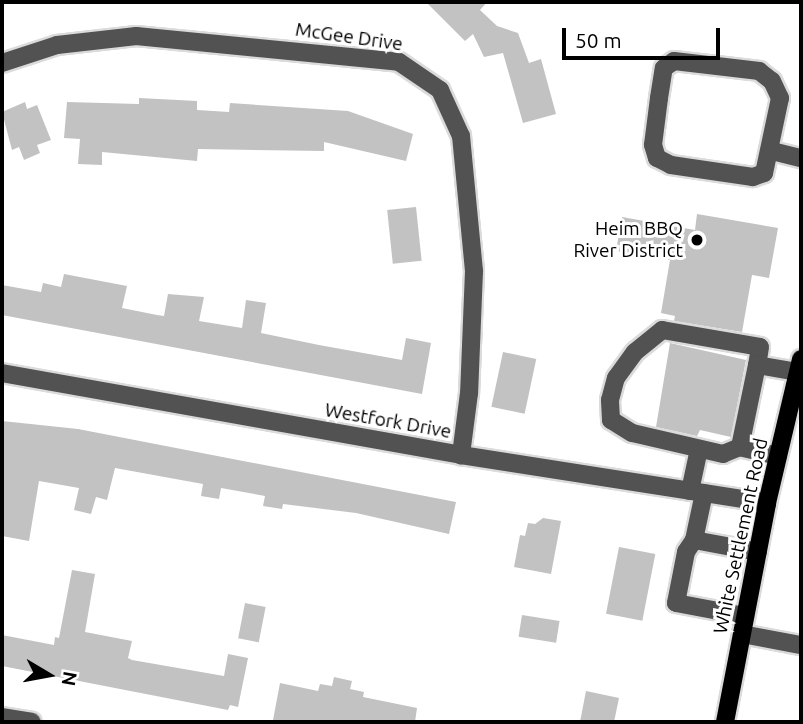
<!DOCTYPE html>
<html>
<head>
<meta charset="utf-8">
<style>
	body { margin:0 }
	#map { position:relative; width:803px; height:724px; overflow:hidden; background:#fff; font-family:Ubuntu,sans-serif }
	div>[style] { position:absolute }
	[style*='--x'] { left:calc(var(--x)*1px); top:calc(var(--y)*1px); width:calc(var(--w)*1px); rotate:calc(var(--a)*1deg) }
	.building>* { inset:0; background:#c2c2c2; transform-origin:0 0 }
	.roads { filter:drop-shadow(2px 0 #dbdbdb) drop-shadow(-2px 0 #dbdbdb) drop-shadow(0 2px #dbdbdb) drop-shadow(0 -2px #dbdbdb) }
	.minor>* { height:18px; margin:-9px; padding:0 9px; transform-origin:9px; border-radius:9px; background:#525252 }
	.major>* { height:18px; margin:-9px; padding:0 9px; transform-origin:9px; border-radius:9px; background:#000 }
	.dots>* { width:19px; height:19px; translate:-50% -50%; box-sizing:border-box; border:4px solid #fff; border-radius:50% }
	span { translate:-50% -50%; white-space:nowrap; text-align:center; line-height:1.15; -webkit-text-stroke:6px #fff; paint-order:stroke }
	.street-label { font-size:19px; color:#000 }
	.poi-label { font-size:19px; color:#000 }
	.right { translate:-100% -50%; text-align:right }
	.frame { position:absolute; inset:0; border:4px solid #000; pointer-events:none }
	.north { position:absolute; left:14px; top:640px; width:70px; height:70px; -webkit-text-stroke:5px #fff; paint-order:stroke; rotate:100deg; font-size:19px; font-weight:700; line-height:28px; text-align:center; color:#000 }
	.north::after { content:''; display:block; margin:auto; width:24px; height:32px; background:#000; clip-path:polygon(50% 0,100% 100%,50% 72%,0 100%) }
	.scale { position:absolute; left:562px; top:28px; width:158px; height:32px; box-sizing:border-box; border:4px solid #000; border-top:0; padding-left:9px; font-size:21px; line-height:24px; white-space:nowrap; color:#000; -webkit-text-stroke:5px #fff; paint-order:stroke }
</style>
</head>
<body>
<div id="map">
	<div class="building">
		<div style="clip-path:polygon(426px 2px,487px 2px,480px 10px,497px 26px,518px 33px,529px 63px,541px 59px,556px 114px,523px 123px,503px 53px,484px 57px,473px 34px,465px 41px)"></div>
		<div style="clip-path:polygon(139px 98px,197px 101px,197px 110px,229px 112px,230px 103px,348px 111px,413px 134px,406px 161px,324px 142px,324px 151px,198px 149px,197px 161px,102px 152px,102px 165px,78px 164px,80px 139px,64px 138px,67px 102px,139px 104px)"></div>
		<div style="clip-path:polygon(25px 102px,27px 109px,37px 105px,51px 140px,37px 145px,40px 153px,24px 160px,19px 147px,12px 150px,2px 112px)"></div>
		<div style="left:416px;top:207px;width:54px;height:29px;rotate:84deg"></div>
		<div style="clip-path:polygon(697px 214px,778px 228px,769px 278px,752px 275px,742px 332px,674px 321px,675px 316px,661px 313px,670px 260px,616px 251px,622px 217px,695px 230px)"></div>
		<div style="clip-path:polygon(64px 274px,127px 286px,122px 308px,157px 315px,164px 316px,168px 294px,204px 297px,199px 321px,242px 328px,246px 300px,266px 303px,261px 333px,319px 345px,402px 360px,406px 338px,431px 343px,422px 394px,2px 315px,2px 285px,41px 292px,43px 283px,61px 287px)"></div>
		<div style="clip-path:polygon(670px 343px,746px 360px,731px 437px,700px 430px,697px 436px,656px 427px)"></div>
		<div style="left:503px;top:352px;width:34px;height:56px;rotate:12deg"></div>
		<div style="clip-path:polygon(2px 421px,78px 429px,456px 502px,449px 534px,356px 513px,283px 504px,282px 509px,263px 506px,265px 496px,221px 488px,219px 499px,201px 496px,203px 484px,115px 468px,107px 500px,96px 497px,91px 514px,74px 510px,79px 488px,39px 481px,29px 541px,2px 536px)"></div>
		<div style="clip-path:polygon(543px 518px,561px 521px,551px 574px,514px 567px,520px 535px,525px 536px,528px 523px,535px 524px)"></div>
		<div style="left:619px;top:547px;width:37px;height:68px;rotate:11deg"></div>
		<div style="clip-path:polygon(72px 570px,95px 574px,85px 632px,132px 641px,128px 658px,132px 660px,224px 676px,228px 654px,248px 658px,238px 707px,230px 705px,228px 710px,2px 666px,2px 635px,54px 645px,55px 637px,59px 638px)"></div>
		<div style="left:245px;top:603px;width:21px;height:36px;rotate:11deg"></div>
		<div style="left:522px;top:615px;width:38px;height:22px;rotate:9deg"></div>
		<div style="clip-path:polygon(334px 677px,352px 681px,350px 689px,364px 692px,363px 697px,417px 708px,415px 722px,273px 720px,280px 683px,318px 691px,320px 684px,332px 686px)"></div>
		<div style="clip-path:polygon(586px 691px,619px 698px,614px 722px,580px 722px)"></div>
	</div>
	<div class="roads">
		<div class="minor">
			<div style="--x:674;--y:61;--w:86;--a:6.7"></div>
			<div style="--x:759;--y:71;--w:16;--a:38"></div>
			<div style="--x:772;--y:81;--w:19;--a:65"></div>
			<div style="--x:780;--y:98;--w:77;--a:102"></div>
			<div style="--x:764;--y:173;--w:12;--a:160"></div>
			<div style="--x:753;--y:177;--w:83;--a:-171.7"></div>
			<div style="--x:671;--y:165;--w:16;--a:-153"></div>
			<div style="--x:657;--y:158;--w:14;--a:-107"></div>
			<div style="--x:653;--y:145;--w:47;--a:-82.7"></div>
			<div style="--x:659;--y:98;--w:30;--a:-81"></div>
			<div style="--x:664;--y:68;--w:12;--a:-35"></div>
			<div style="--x:2;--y:63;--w:58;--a:-18.1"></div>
			<div style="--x:57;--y:45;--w:80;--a:-6.5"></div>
			<div style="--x:136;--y:36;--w:264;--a:5.6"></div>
			<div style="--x:399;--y:62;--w:50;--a:34.3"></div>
			<div style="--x:440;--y:90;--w:51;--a:65.5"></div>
			<div style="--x:461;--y:136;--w:136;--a:84.5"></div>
			<div style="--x:474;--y:271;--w:122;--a:92.3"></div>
			<div style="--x:469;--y:393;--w:63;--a:97.4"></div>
			<div style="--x:772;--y:151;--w:30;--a:14"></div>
			<div style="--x:2;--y:373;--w:466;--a:10.1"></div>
			<div style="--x:461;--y:455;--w:310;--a:8.9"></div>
			<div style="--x:740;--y:447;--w:18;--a:158"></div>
			<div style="--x:723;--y:454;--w:93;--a:-167"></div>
			<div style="--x:632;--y:433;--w:25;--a:-148"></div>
			<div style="--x:611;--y:420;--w:20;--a:-93"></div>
			<div style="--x:610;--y:400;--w:23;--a:-75"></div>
			<div style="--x:616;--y:378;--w:32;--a:-54"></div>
			<div style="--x:635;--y:352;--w:35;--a:-39"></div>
			<div style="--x:662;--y:330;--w:99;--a:9.8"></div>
			<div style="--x:760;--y:347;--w:18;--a:99"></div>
			<div style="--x:778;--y:456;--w:39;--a:-167"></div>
			<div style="--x:740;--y:447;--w:84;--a:-78.3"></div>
			<div style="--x:757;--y:365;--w:42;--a:9.7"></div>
			<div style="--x:690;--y:491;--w:43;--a:-77.9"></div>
			<div style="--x:704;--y:493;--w:48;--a:102"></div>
			<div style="--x:694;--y:540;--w:65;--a:10.6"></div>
			<div style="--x:694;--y:540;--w:14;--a:124"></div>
			<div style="--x:686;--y:552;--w:52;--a:101.1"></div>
			<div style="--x:676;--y:603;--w:70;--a:10.7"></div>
			<div style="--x:742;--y:634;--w:60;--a:10.6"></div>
			<div style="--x:2;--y:717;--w:30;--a:9"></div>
		</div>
		<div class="major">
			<div style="--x:725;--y:722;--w:223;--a:-79.1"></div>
			<div style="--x:767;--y:503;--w:148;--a:-76.7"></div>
		</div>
	</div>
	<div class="dots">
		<div style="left:697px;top:240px;background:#000"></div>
	</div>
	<div class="street-label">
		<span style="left:349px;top:37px;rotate:8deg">McGee Drive</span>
		<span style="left:388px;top:421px;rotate:10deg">Westfork Drive</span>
		<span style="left:741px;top:536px;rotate:-78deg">White Settlement Road</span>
	</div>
	<div class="poi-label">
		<span class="right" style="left:683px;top:240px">Heim BBQ<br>River District</span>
	</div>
	<div class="frame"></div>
	<div class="north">N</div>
	<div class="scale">50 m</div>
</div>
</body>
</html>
